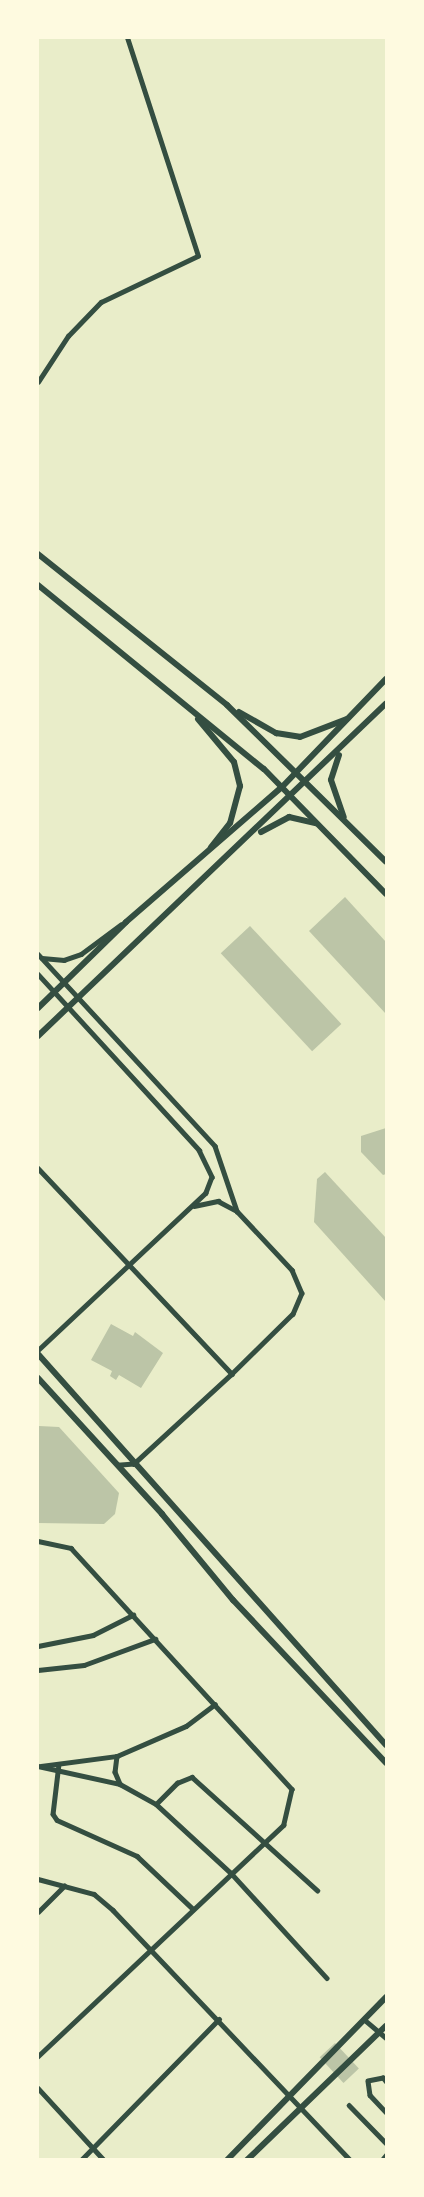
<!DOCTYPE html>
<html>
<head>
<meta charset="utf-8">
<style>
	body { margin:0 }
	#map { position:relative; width:424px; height:2197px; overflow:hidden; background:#e9edc9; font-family:"Source Sans 3",sans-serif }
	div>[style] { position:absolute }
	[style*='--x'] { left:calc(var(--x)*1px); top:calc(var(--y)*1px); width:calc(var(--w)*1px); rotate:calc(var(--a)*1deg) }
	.building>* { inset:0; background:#bcc5a7; transform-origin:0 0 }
	.minor>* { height:4.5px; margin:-2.25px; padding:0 2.25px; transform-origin:2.25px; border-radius:2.25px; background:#344e41 }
	.secondary>* { height:6px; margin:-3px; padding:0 3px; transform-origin:3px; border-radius:3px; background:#344e41 }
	span { translate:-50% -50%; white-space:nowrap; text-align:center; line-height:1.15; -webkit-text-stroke:4.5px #fefae0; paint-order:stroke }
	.frame { position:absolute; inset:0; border:39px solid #fefae0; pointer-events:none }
</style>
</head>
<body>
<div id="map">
	<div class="building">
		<div style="clip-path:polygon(345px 897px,386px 942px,386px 1014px,309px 931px)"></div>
		<div style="left:250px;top:926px;width:134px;height:40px;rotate:47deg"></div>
		<div style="clip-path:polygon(386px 1128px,386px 1174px,383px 1175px,361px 1152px,361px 1136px)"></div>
		<div style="clip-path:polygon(325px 1172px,386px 1238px,386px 1302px,314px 1222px,317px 1179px)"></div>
		<div style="clip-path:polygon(111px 1324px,133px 1336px,135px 1332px,163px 1353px,141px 1388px,119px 1375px,116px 1380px,110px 1376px,112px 1371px,91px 1360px)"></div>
		<div style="clip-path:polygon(39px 1426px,59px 1427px,119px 1493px,115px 1514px,104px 1524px,38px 1523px)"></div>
		<div style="left:335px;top:2043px;width:35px;height:21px;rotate:47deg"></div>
	</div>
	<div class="minor">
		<div style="--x:38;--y:382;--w:55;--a:-56.9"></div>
		<div style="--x:68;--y:336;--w:47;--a:-45.9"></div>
		<div style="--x:101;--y:302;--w:107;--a:-25.4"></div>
		<div style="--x:198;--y:256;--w:229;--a:-108"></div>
		<div style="--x:38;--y:954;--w:261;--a:47.3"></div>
		<div style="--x:215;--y:1146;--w:69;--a:71.3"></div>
		<div style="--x:237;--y:1211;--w:81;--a:47"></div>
		<div style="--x:292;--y:1270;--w:25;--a:67"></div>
		<div style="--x:302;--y:1293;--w:23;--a:113"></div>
		<div style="--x:293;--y:1314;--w:86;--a:135.5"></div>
		<div style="--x:232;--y:1374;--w:133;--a:137.4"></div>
		<div style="--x:134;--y:1464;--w:16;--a:176"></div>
		<div style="--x:42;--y:958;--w:22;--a:5"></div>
		<div style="--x:64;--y:960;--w:18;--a:-19"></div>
		<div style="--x:81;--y:954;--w:49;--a:-36.6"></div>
		<div style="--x:38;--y:974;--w:239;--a:47.5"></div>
		<div style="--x:199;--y:1150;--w:30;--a:64"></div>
		<div style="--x:212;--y:1177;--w:17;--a:111"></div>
		<div style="--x:206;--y:1193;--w:231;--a:136.8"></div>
		<div style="--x:38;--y:1168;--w:283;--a:46.7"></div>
		<div style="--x:194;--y:1206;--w:25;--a:-12"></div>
		<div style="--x:218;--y:1201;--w:19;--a:28"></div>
		<div style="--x:38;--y:1541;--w:34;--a:12"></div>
		<div style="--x:71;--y:1548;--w:327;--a:47.5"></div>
		<div style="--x:292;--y:1789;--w:37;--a:103"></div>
		<div style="--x:284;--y:1825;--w:338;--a:136.7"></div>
		<div style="--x:38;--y:1646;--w:56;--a:-11.3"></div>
		<div style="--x:93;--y:1635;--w:45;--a:-26.6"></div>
		<div style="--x:38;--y:1670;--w:46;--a:-6.2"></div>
		<div style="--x:84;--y:1665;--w:76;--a:-20.1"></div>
		<div style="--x:117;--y:1756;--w:16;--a:97"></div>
		<div style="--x:115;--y:1772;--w:13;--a:67"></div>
		<div style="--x:59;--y:1764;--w:50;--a:96.8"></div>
		<div style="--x:53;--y:1814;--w:7;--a:56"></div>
		<div style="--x:57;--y:1820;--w:88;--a:24.2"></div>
		<div style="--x:137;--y:1856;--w:77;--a:43.4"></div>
		<div style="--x:38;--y:1766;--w:84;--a:12.4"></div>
		<div style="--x:120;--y:1784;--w:41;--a:29.1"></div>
		<div style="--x:156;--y:1804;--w:102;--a:42.6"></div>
		<div style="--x:231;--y:1873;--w:142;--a:47.6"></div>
		<div style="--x:41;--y:1766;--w:77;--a:-7.5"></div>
		<div style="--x:117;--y:1756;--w:75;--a:-23.5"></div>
		<div style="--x:186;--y:1726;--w:36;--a:-37"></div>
		<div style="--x:156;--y:1804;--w:30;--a:-45"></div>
		<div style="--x:177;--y:1783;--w:16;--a:-22"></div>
		<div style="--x:192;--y:1777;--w:169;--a:42.1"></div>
		<div style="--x:38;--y:1879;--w:58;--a:15"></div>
		<div style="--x:94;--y:1894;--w:25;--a:40"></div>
		<div style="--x:113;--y:1910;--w:344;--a:46.5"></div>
		<div style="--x:38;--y:1912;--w:37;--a:-45"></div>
		<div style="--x:366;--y:2021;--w:26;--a:40"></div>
		<div style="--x:386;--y:2082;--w:5;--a:-127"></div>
		<div style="--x:383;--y:2078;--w:15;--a:169"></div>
		<div style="--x:368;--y:2081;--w:14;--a:82"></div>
		<div style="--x:370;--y:2095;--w:23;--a:47"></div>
		<div style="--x:38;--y:2088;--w:98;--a:47.5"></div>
		<div style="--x:349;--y:2105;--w:53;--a:45.8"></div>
		<div style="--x:81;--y:2160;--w:197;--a:-45.6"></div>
		<div style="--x:382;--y:2160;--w:6;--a:-51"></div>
	</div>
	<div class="secondary">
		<div style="--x:38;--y:554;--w:242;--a:38.6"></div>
		<div style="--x:227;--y:705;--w:223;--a:44.6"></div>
		<div style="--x:38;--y:585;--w:291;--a:39.2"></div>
		<div style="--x:264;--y:769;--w:175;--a:45.7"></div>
		<div style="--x:239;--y:712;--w:43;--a:29.6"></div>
		<div style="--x:276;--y:733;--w:24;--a:9"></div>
		<div style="--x:300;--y:737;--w:50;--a:-21"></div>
		<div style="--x:198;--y:719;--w:56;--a:50.1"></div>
		<div style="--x:234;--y:762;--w:25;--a:76"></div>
		<div style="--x:240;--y:786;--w:38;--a:105"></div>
		<div style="--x:230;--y:823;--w:31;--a:128"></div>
		<div style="--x:339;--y:755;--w:26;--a:108"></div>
		<div style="--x:331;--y:780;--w:39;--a:71"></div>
		<div style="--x:261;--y:832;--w:32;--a:-28"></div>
		<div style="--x:289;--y:817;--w:28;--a:13"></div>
		<div style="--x:38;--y:1008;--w:123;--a:-44.3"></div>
		<div style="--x:126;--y:922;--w:206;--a:-40.9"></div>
		<div style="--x:282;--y:787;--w:150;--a:-46.1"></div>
		<div style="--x:38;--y:1036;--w:481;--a:-43.7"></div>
		<div style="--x:38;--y:1354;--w:523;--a:48.33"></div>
		<div style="--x:38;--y:1378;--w:184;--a:47.6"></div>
		<div style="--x:162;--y:1514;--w:112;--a:50.5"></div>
		<div style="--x:233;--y:1600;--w:224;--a:46.8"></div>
		<div style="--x:227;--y:2160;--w:228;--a:-45.7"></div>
		<div style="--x:247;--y:2160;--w:193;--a:-44"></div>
	</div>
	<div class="frame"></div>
</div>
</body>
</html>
